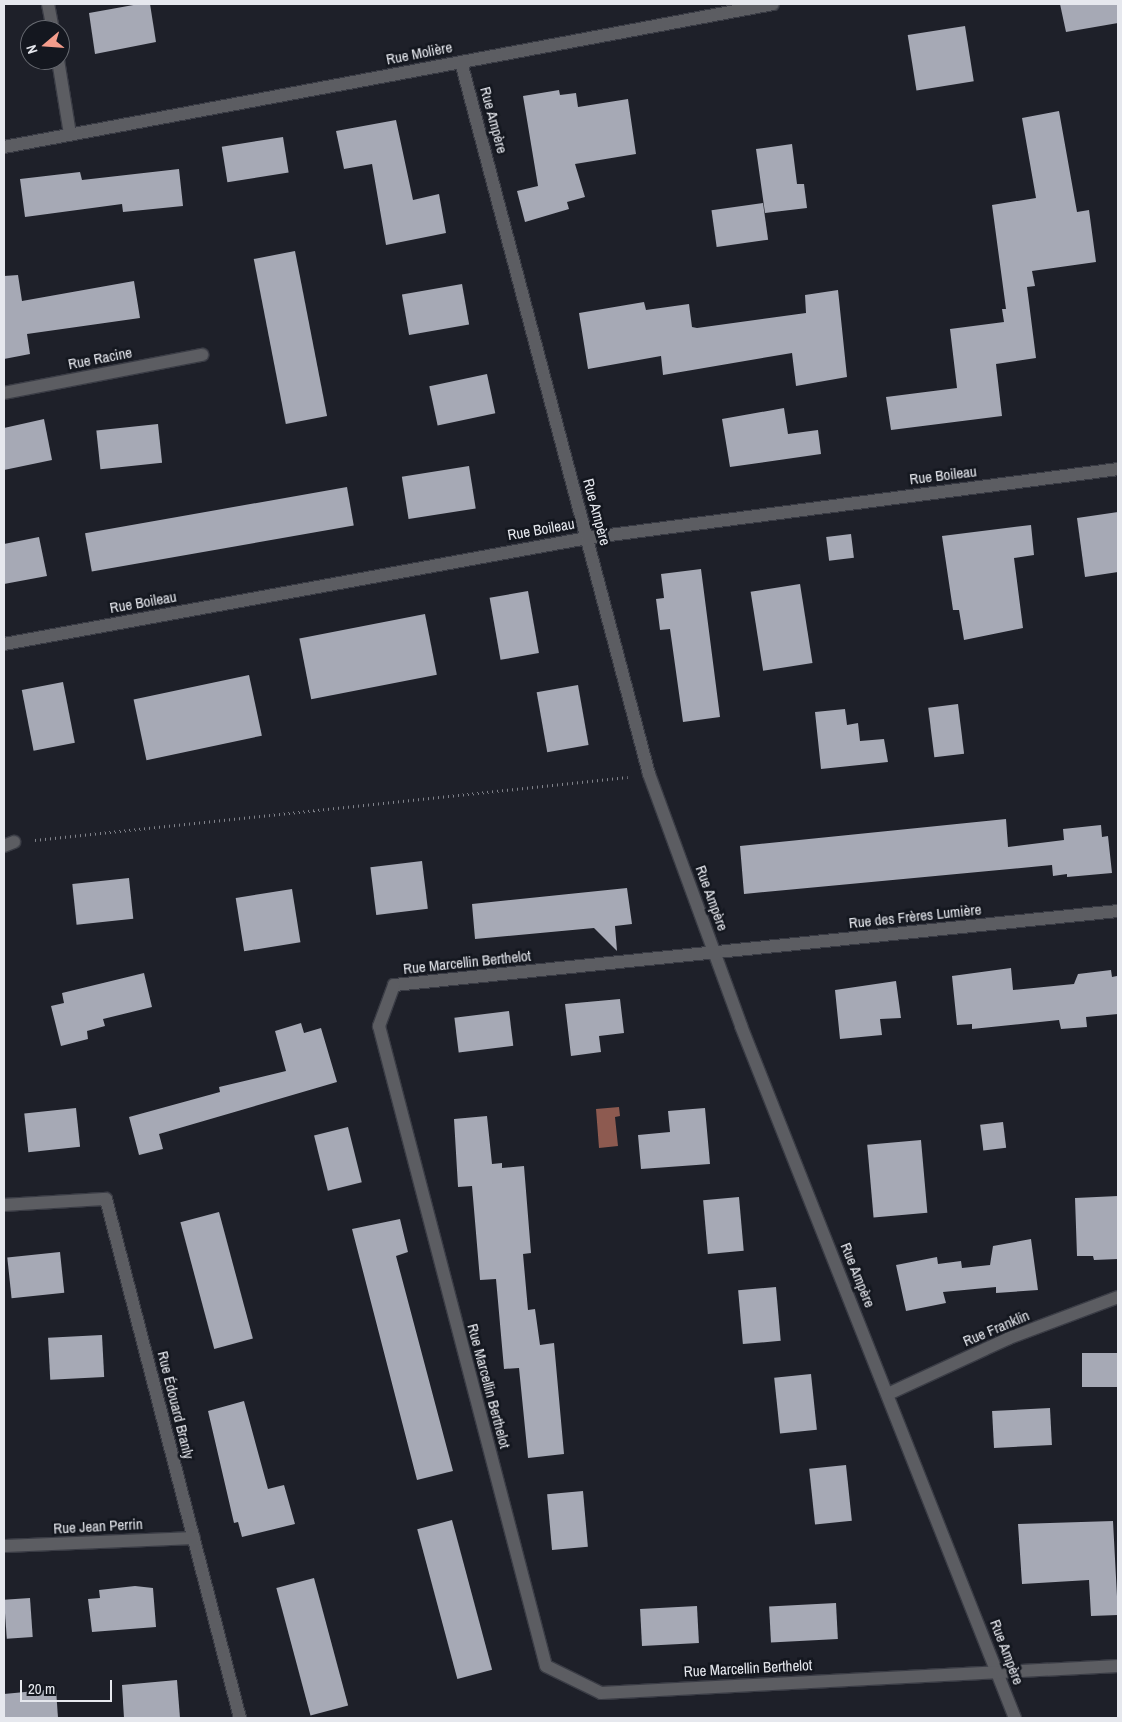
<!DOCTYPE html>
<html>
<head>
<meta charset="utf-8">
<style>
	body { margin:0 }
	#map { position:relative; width:1122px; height:1722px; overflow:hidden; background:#1e2029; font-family:"Archivo Narrow",sans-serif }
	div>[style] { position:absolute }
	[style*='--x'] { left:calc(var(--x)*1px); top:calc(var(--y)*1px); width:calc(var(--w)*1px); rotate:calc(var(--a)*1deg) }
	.water>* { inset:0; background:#8d5a50 }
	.building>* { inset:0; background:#a6a9b5; transform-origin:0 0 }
	.path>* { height:3px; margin-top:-1.5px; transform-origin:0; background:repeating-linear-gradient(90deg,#80828a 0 1px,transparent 0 5px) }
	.roads { filter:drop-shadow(1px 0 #3a3c45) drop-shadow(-1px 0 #3a3c45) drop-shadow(0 1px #3a3c45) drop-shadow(0 -1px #3a3c45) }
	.minor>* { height:12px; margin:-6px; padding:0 6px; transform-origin:6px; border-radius:6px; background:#5c5d62 }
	span { translate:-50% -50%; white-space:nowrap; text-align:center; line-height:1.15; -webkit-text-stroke:5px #14171f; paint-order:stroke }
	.street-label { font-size:15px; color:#e6e8ee }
	.frame { position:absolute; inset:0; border:5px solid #e6e8ee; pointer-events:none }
	.north { position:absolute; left:20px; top:20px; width:50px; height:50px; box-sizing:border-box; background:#14171f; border:1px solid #686b72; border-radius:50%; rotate:252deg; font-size:14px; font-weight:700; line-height:20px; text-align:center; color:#e6e8ee }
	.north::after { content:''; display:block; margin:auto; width:18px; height:22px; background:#f49d8c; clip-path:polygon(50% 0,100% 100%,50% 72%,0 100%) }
	.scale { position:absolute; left:20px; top:1680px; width:92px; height:22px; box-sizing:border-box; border:2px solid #e6e8ee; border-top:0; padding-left:6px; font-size:15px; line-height:18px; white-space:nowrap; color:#e6e8ee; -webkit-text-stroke:4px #14171f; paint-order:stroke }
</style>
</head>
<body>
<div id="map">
	<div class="water">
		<div style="clip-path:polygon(619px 1107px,620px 1116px,615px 1117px,618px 1146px,599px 1148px,596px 1109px)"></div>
	</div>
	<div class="building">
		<div style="clip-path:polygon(139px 4px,150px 4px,156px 42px,95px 54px,89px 13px)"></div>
		<div style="clip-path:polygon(1060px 4px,1118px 4px,1118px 23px,1066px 32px)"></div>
		<div style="left:965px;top:26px;width:56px;height:58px;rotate:81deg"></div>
		<div style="clip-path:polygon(559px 90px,560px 95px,576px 93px,578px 107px,628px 99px,636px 154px,575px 164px,585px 197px,567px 202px,569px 209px,525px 222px,517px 191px,538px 186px,523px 96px)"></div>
		<div style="clip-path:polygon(1059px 111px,1077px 212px,1089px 210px,1096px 262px,1032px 271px,1035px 286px,1027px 287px,1036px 358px,996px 364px,1002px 416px,891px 430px,886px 397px,957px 388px,950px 329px,1004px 322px,1002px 309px,1006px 309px,992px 205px,1036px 198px,1022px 118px)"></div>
		<div style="clip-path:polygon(396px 120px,413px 200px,439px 194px,446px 233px,386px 245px,372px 164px,344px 169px,336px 131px)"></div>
		<div style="left:283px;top:137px;width:36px;height:62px;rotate:81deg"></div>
		<div style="clip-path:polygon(792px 144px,797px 184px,804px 184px,807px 208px,765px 213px,756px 149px)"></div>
		<div style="clip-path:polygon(179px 169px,183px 206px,123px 212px,122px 204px,25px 217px,20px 179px,80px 172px,82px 180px)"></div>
		<div style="left:763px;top:203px;width:37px;height:52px;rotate:82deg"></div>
		<div style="left:295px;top:251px;width:168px;height:42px;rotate:79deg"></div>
		<div style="clip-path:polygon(18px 275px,22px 301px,134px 281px,140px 318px,27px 334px,30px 354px,4px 359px,4px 276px)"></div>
		<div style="left:462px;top:284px;width:41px;height:61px;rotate:80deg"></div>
		<div style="clip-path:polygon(838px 290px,847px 377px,796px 386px,792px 353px,663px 375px,661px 356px,588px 369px,579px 313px,644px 302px,646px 310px,689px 304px,692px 327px,697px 328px,806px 313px,805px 295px)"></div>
		<div style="left:487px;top:374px;width:40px;height:59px;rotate:78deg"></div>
		<div style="clip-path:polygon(784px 408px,788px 434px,818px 430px,821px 454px,730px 467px,722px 419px)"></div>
		<div style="clip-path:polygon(44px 419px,52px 460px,4px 470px,4px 428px)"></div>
		<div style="left:158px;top:424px;width:39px;height:62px;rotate:84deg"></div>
		<div style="left:469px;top:466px;width:43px;height:68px;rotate:81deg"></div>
		<div style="left:347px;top:487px;width:39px;height:266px;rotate:80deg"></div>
		<div style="clip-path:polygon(1118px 512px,1118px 572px,1085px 577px,1077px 518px)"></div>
		<div style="clip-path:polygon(1031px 525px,1034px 555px,1014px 558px,1023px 628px,964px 640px,959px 610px,953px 610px,942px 536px)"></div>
		<div style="left:851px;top:534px;width:24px;height:25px;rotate:83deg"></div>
		<div style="clip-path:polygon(39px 537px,47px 576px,4px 584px,4px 544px)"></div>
		<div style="clip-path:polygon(701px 569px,720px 717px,683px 722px,670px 629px,660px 630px,656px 599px,664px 598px,661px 574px)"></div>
		<div style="left:800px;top:584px;width:80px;height:50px;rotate:81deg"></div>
		<div style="left:528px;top:591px;width:63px;height:39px;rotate:80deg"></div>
		<div style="left:425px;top:614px;width:62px;height:128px;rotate:79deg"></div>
		<div style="left:249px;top:675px;width:62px;height:118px;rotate:78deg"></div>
		<div style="left:63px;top:682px;width:62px;height:42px;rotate:79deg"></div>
		<div style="left:578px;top:685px;width:61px;height:42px;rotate:80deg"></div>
		<div style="left:958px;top:704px;width:50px;height:30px;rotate:83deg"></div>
		<div style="clip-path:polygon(845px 709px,847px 725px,858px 723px,860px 741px,884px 739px,888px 762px,821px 769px,815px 712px)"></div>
		<div style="clip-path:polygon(1006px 819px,1008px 847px,1064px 840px,1063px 829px,1101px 825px,1102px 837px,1108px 836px,1112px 873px,1067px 877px,1067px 874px,1053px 876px,1052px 865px,744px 894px,740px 846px)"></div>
		<div style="left:422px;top:861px;width:48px;height:52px;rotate:83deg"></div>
		<div style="left:129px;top:878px;width:41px;height:57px;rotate:84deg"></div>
		<div style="clip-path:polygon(627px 888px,632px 924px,615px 926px,617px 951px,594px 928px,475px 939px,472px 904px)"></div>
		<div style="left:292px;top:889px;width:54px;height:57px;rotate:81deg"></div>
		<div style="clip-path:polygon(1011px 968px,1013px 990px,1074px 984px,1078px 974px,1111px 970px,1112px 977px,1117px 976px,1118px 1014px,1086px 1017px,1087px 1027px,1061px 1029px,1059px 1020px,972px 1029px,972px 1024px,957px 1025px,952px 976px)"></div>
		<div style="clip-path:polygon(144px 973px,152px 1007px,103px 1019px,105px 1026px,87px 1031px,88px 1039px,61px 1046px,51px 1006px,64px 1003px,62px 993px)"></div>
		<div style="clip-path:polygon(896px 981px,901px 1018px,880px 1019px,882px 1035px,840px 1039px,835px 990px)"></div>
		<div style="clip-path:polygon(620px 999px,624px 1033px,599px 1036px,601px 1052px,571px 1056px,565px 1004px)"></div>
		<div style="left:509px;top:1011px;width:35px;height:55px;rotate:83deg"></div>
		<div style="clip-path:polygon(301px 1023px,304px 1033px,321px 1028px,337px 1082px,159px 1134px,163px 1149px,139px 1155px,129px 1117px,220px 1092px,219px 1087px,286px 1071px,275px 1031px)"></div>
		<div style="left:76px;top:1108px;width:39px;height:52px;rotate:84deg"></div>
		<div style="clip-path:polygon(705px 1108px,710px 1164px,641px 1169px,638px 1135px,670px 1132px,668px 1111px)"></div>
		<div style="clip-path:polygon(487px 1116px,492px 1164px,502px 1163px,502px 1168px,524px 1166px,531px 1253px,523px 1254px,528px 1310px,535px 1309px,540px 1345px,554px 1343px,564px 1454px,528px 1458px,519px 1368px,504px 1369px,496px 1279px,480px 1280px,472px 1186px,458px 1187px,454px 1119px)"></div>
		<div style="left:1003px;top:1122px;width:26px;height:23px;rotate:83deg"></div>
		<div style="left:348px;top:1127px;width:57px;height:35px;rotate:76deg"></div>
		<div style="left:921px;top:1140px;width:73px;height:54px;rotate:85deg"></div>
		<div style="clip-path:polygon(1118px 1196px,1118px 1259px,1094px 1260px,1093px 1256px,1077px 1256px,1075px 1198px)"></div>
		<div style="left:739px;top:1197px;width:54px;height:36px;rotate:85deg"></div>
		<div style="left:219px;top:1212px;width:131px;height:40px;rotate:75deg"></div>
		<div style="clip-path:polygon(400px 1219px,408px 1252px,396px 1256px,453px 1471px,417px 1480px,352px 1229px)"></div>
		<div style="clip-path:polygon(1031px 1239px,1038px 1290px,996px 1293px,996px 1287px,943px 1292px,946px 1303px,906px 1311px,896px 1265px,937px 1257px,938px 1264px,961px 1261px,962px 1268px,990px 1265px,993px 1246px)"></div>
		<div style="left:60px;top:1252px;width:41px;height:53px;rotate:84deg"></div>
		<div style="left:776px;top:1287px;width:54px;height:38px;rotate:85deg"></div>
		<div style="left:102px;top:1335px;width:42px;height:54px;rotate:87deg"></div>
		<div style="left:1118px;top:1353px;width:34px;height:36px;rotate:90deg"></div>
		<div style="left:811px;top:1374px;width:56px;height:37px;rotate:84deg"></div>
		<div style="clip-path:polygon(244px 1401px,268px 1489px,284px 1485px,295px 1524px,242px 1537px,238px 1522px,234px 1523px,208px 1411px)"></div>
		<div style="left:1050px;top:1408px;width:37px;height:58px;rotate:87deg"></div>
		<div style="left:846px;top:1465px;width:56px;height:37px;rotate:84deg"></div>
		<div style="left:583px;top:1491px;width:56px;height:36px;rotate:85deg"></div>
		<div style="left:452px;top:1520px;width:155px;height:36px;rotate:75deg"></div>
		<div style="clip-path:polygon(1113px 1521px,1118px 1615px,1091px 1616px,1089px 1580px,1022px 1584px,1018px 1524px)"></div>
		<div style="left:314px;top:1578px;width:132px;height:39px;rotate:75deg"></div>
		<div style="clip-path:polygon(135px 1586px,153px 1588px,156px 1627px,92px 1632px,88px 1599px,100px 1598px,99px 1590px)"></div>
		<div style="left:30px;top:1598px;width:39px;height:26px;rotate:86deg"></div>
		<div style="left:836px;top:1603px;width:36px;height:67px;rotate:87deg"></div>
		<div style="left:697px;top:1606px;width:37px;height:57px;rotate:87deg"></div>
		<div style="clip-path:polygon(177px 1680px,180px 1718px,124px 1718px,122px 1685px)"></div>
		<div style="clip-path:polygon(56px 1689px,58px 1718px,4px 1718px,4px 1694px)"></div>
	</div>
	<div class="path">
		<div style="--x:35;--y:840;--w:596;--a:-6.06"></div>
	</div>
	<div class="roads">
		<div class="minor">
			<div style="--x:48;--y:4;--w:26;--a:79"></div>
			<div style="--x:58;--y:60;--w:75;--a:80.8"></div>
			<div style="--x:461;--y:62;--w:736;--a:75.21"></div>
			<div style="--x:649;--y:774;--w:268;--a:69.9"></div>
			<div style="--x:741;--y:1026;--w:744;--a:68.4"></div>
			<div style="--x:4;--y:147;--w:782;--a:-10.53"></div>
			<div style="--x:4;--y:393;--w:202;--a:-10.9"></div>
			<div style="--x:4;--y:644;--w:593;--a:-10.3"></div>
			<div style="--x:587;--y:538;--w:535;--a:-7.4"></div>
			<div style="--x:4;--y:846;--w:11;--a:-22"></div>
			<div style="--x:1118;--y:911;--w:728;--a:174.16"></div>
			<div style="--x:394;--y:985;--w:44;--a:110.1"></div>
			<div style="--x:379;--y:1026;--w:661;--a:75.38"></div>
			<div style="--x:546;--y:1666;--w:61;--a:26.1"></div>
			<div style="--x:601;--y:1693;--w:518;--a:-2.99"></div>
			<div style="--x:4;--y:1205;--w:102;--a:-3.4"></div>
			<div style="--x:106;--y:1199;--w:536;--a:75.52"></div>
			<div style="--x:888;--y:1394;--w:133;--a:-24.8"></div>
			<div style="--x:1009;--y:1338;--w:116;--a:-20.6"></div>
			<div style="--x:4;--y:1546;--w:190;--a:-2.4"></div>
		</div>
	</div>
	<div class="street-label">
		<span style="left:419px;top:53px;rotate:-11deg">Rue Molière</span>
		<span style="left:494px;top:120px;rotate:75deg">Rue Ampère</span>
		<span style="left:100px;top:358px;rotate:-11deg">Rue Racine</span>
		<span style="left:943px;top:475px;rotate:-7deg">Rue Boileau</span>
		<span style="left:597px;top:512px;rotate:75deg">Rue Ampère</span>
		<span style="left:541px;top:529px;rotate:-10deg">Rue Boileau</span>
		<span style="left:143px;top:602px;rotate:-10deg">Rue Boileau</span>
		<span style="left:712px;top:898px;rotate:70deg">Rue Ampère</span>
		<span style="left:915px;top:916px;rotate:-6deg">Rue des Frères Lumière</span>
		<span style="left:467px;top:962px;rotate:-6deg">Rue Marcellin Berthelot</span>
		<span style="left:858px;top:1275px;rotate:68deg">Rue Ampère</span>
		<span style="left:996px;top:1328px;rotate:-23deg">Rue Franklin</span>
		<span style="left:489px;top:1386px;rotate:75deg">Rue Marcellin Berthelot</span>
		<span style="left:176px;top:1405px;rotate:76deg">Rue Édouard Branly</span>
		<span style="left:98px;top:1526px;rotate:-3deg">Rue Jean Perrin</span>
		<span style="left:1007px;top:1652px;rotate:69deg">Rue Ampère</span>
		<span style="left:748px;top:1668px;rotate:-3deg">Rue Marcellin Berthelot</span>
	</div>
	<div class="frame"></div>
	<div class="north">N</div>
	<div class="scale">20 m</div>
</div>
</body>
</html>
